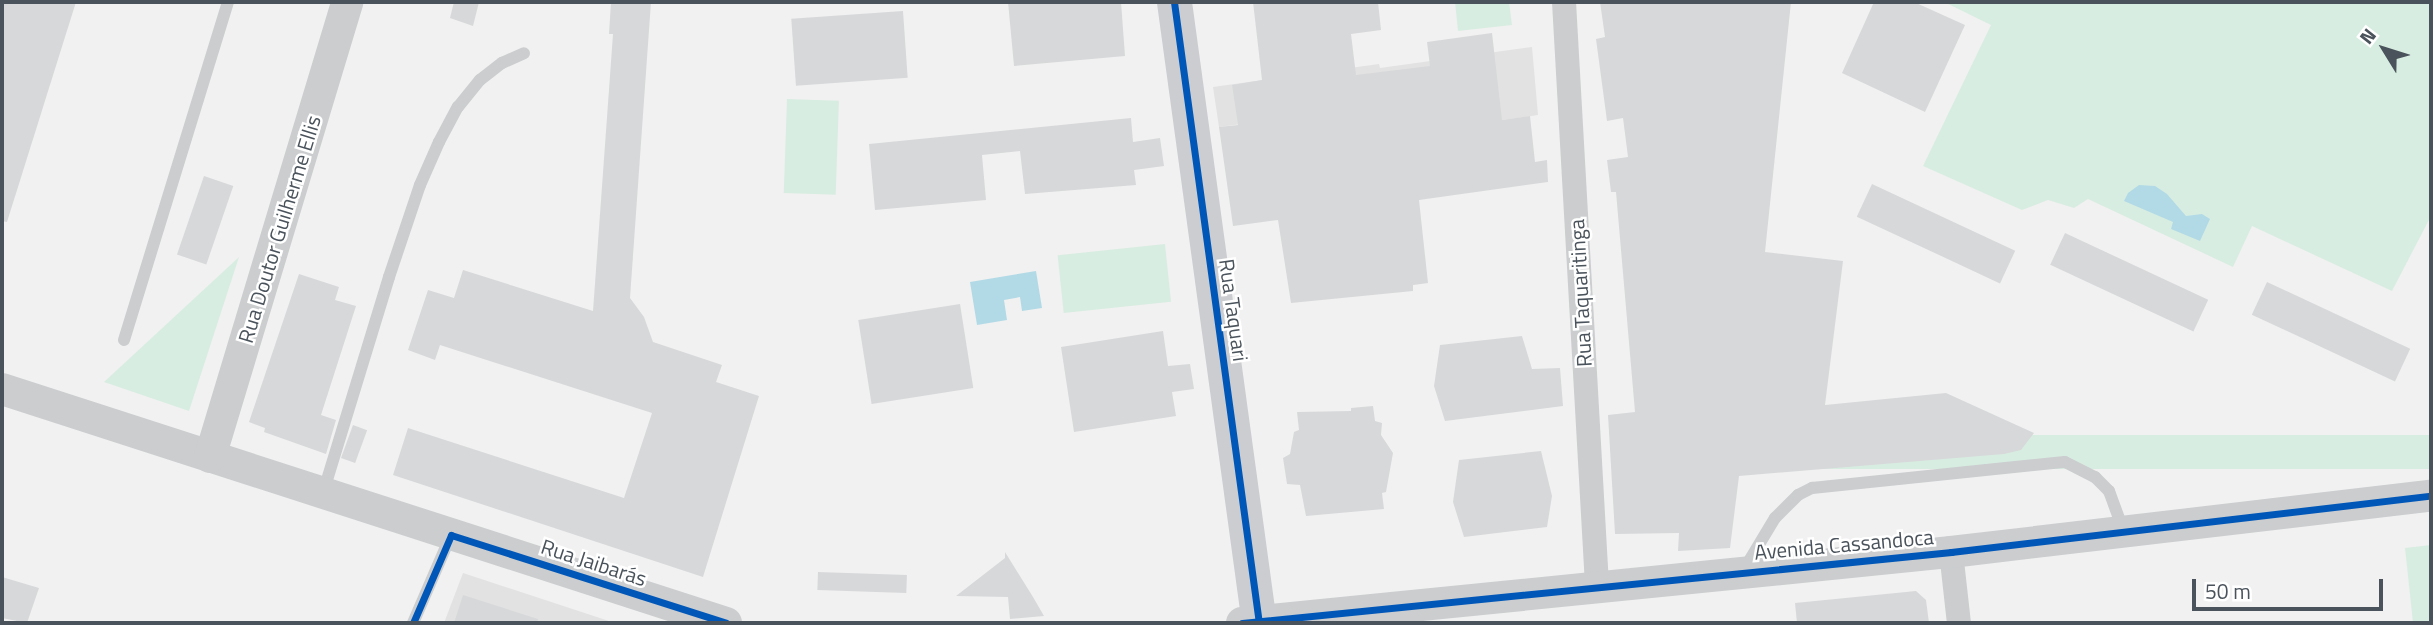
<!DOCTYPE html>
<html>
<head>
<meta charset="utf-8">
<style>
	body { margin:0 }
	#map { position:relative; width:2433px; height:625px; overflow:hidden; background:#f1f1f1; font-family:"Titillium Web",sans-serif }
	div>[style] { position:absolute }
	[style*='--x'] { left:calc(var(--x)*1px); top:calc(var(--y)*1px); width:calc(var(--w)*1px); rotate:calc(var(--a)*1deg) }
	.education>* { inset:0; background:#e3e2e2 }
	.green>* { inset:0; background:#d8ede1; transform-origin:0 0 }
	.water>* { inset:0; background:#b2dae6 }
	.building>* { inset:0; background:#d7d8da; transform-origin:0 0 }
	.service>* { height:12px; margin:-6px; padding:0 6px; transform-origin:6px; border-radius:6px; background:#cbcdcf }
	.minor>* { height:24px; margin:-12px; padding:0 12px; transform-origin:12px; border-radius:12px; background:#cbcdcf }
	.tertiary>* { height:32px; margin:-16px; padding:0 16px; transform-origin:16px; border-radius:16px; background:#cbcdcf }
	.secondary>* { height:35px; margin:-17.5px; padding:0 17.5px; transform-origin:17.5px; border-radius:17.5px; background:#cccdd0 }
	.cycleway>* { height:7px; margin:-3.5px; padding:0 3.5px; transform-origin:3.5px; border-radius:3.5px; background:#0057b8 }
	span { translate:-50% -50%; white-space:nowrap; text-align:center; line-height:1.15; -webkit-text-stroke:5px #fff; paint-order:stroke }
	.street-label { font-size:21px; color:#4a535b }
	.frame { position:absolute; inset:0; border:4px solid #4a535b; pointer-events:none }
	.north { position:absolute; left:2349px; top:14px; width:70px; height:70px; -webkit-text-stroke:5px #fff; paint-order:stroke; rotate:308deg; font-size:19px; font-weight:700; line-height:28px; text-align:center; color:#4a535b }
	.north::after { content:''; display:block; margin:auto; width:24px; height:32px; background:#4a535b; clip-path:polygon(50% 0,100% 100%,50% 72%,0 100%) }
	.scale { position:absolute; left:2192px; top:579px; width:191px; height:32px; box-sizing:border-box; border:4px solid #4a535b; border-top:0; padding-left:9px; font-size:21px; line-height:24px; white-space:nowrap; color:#4a535b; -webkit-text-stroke:5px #fff; paint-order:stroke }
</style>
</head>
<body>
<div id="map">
	<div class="education">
		<div style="clip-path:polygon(1532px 47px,1538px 115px,1376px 137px,1380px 106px,1219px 127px,1213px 87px,1379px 64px,1380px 68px)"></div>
		<div style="clip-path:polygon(463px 573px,615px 623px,444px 623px)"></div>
	</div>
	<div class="green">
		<div style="clip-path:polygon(1455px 2px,1509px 2px,1512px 25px,1458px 31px)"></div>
		<div style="clip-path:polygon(1944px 2px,2431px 2px,2431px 216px,2392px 291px,2252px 226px,2233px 267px,2088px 199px,2074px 208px,2048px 200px,2022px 210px,1923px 166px,1991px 25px)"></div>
		<div style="left:787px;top:99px;width:52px;height:94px;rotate:2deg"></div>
		<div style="left:1165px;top:244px;width:58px;height:108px;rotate:84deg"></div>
		<div style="clip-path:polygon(239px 257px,189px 411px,104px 382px)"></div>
		<div style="left:2431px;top:435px;width:34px;height:701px;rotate:90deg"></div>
		<div style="clip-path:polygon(2431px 545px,2431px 623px,2413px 623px,2405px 548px)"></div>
	</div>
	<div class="water">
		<div style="clip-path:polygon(2139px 185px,2155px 186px,2167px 194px,2186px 216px,2202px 214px,2210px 219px,2200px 241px,2171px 229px,2173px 222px,2124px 201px,2128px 193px)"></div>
		<div style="clip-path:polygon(1036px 271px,1042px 308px,1022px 311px,1020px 297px,1004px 300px,1007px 320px,977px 325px,970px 282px)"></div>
	</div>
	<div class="building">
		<div style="clip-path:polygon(2px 2px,76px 2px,7px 222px,2px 221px)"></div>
		<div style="clip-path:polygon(454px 2px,479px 2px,473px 26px,450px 18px)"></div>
		<div style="clip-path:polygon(611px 2px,651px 2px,630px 298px,644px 317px,653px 342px,722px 365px,716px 382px,759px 396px,703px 577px,393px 475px,408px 428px,624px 498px,652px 413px,440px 345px,435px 360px,408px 350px,428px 290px,454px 298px,463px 270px,593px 311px,613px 34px,609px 34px)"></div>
		<div style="clip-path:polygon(1008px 2px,1121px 2px,1125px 56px,1014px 66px)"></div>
		<div style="clip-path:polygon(1253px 2px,1378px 2px,1381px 30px,1351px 34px,1356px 75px,1430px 66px,1427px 42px,1492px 33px,1502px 120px,1530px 116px,1535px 162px,1547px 160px,1548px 182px,1419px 200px,1428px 283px,1413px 285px,1413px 291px,1291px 303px,1278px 220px,1233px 226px,1219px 127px,1238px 125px,1232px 85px,1262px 80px)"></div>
		<div style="clip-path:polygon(1600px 2px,1791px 2px,1765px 252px,1843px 261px,1825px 405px,1946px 393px,2034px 433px,2021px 450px,2004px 454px,1739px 476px,1730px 548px,1678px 551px,1679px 533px,1615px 534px,1608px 415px,1635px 412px,1616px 192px,1611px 192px,1607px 160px,1628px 157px,1623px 118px,1607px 121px,1596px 39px,1605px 37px)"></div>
		<div style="clip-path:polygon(1874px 2px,1914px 2px,1965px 25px,1925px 112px,1842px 73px)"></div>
		<div style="left:903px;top:11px;width:67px;height:112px;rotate:86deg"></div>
		<div style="clip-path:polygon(1131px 118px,1133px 142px,1160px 138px,1164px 166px,1134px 170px,1136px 185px,1025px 194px,1020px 151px,982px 155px,986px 200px,875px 210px,869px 144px)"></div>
		<div style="left:204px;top:176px;width:31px;height:83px;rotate:19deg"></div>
		<div style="left:1872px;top:184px;width:158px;height:36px;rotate:25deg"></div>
		<div style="left:2065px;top:233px;width:158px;height:35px;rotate:25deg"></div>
		<div style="clip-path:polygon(299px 274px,339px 287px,335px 300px,356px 306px,321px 415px,336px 420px,326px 454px,264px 432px,265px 428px,249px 422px)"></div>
		<div style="left:2267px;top:282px;width:158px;height:36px;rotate:25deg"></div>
		<div style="left:960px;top:304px;width:85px;height:103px;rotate:81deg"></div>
		<div style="clip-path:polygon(1163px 331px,1168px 366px,1190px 364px,1194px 389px,1172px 392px,1176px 416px,1074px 432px,1061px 347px)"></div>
		<div style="clip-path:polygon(1522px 336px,1532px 369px,1560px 368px,1563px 406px,1445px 421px,1434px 386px,1440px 345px)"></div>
		<div style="clip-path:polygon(1373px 406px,1375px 421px,1382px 423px,1381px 435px,1393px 453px,1386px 492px,1382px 493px,1384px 509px,1306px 516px,1300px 485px,1287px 484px,1283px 458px,1290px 454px,1294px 432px,1299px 430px,1297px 412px,1351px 411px,1351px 408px)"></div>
		<div style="left:353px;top:425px;width:15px;height:35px;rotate:20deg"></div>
		<div style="clip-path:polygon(1541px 451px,1552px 496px,1547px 527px,1464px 537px,1453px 502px,1459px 460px)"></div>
		<div style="clip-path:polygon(1005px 552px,1033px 597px,1044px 616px,1010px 619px,1008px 597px,956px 596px,1005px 558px)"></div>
		<div style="left:818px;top:572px;width:89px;height:18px;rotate:2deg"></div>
		<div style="clip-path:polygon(2px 577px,39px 588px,27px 623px,2px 618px)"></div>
		<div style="clip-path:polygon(1916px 591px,1926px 600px,1929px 623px,1797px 623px,1795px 603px)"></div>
		<div style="clip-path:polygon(463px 595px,538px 619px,537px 623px,454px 623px)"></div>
	</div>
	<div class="service">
		<div style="--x:124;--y:340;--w:354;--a:-72.9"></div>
		<div style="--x:323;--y:493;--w:226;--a:-73"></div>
		<div style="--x:389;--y:277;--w:97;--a:-71.4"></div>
		<div style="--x:420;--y:185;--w:47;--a:-66.2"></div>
		<div style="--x:439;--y:142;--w:40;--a:-62"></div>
		<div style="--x:458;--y:107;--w:35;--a:-51"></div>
		<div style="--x:480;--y:80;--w:28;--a:-38"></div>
		<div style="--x:502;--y:63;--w:24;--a:-24"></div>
		<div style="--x:1743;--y:571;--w:62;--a:-58.9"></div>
		<div style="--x:1775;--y:518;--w:33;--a:-45"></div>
		<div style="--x:1798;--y:495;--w:16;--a:-27"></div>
		<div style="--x:1812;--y:488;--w:254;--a:-5.9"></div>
		<div style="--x:2065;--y:462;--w:34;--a:27"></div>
		<div style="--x:2095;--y:477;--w:20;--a:45"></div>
		<div style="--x:2109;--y:491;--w:44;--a:69.9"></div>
		<div style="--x:413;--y:623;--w:96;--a:-66.6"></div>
	</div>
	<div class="minor">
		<div style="--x:1564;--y:2;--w:584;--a:86.76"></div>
		<div style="--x:1951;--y:552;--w:71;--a:83.6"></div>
	</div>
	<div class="tertiary">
		<div style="--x:2;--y:389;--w:761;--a:17.91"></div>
		<div style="--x:210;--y:457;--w:475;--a:-73.2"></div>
		<div style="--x:1242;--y:623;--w:713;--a:-5.72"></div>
		<div style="--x:1951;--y:552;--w:483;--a:-6.7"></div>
	</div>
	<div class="secondary">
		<div style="--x:1174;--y:2;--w:627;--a:82.21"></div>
	</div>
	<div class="cycleway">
		<div style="--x:1174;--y:2;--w:627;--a:82.21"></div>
		<div style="--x:413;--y:623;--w:96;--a:-66.6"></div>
		<div style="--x:451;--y:535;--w:289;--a:17.7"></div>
		<div style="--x:1242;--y:623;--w:713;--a:-5.72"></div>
		<div style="--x:1951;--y:552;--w:483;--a:-6.7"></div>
	</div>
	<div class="street-label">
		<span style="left:279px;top:229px;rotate:-73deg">Rua Doutor Guilherme Ellis</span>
		<span style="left:1580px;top:293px;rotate:-93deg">Rua Taquaritinga</span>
		<span style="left:1234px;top:310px;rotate:82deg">Rua Taquari</span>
		<span style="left:1844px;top:544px;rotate:-5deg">Avenida Cassandoca</span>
		<span style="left:594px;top:562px;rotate:18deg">Rua Jaibarás</span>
	</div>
	<div class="frame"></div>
	<div class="north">N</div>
	<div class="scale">50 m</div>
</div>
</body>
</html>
